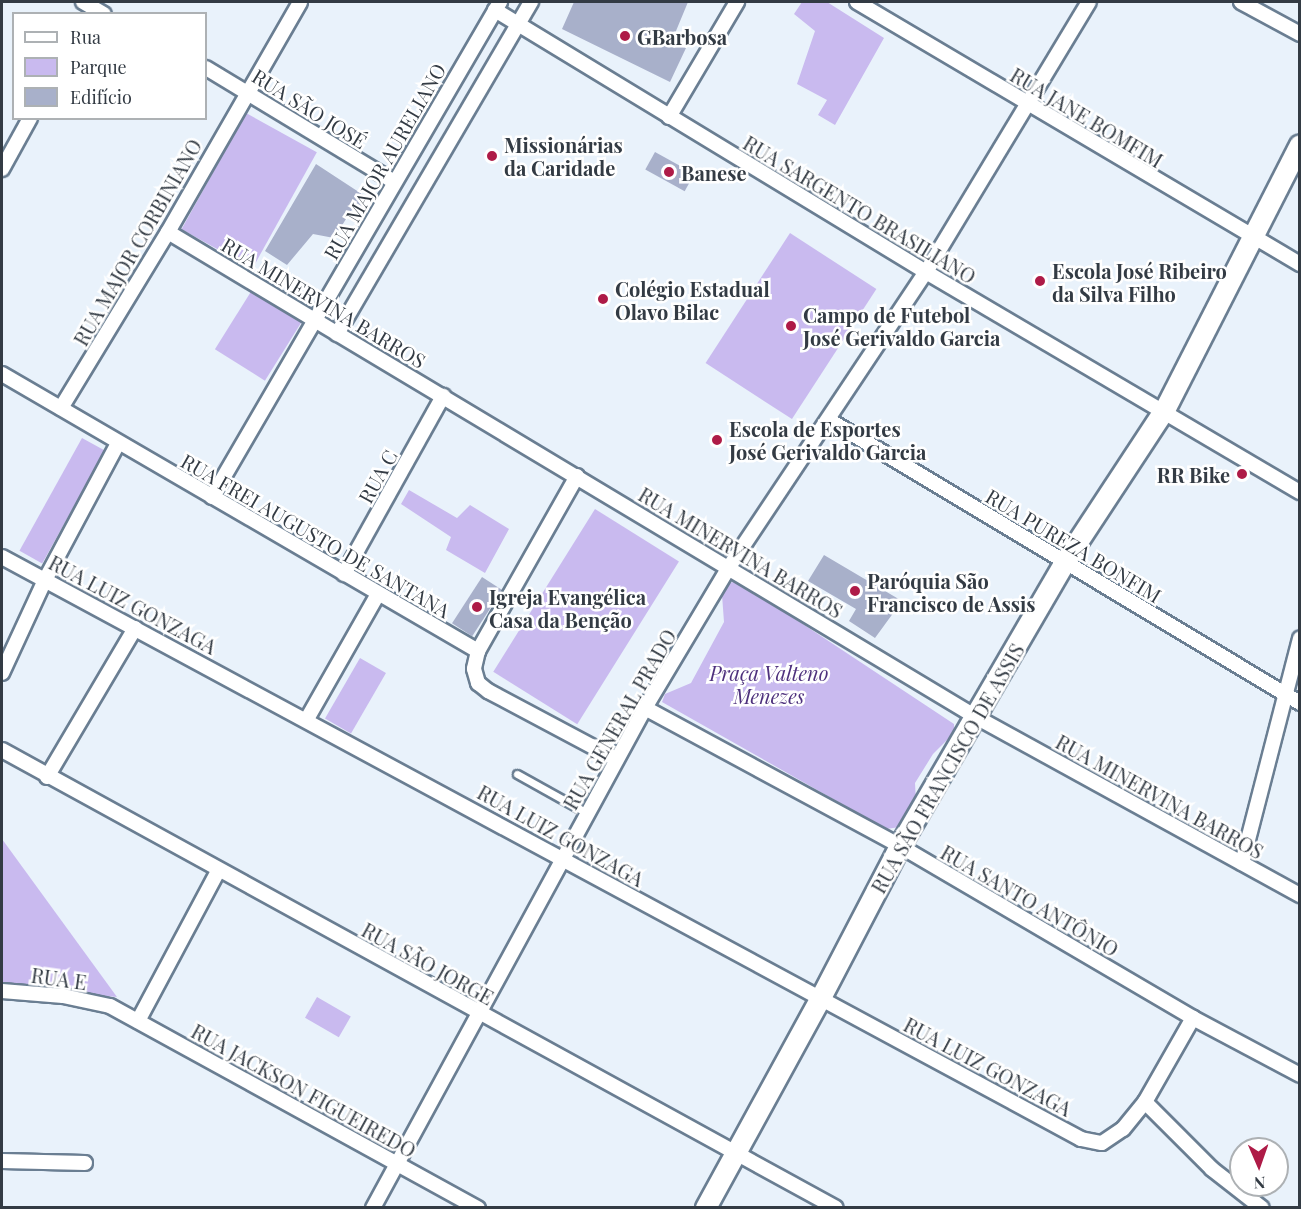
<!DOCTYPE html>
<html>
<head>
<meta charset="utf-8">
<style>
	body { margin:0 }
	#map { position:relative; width:1301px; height:1209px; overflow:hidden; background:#e9f2fb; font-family:"Playfair Display",serif }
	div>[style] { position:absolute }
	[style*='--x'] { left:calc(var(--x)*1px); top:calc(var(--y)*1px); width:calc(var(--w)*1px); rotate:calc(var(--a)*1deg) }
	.green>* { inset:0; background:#c9baef; transform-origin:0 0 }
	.building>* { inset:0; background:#a8b0ca; transform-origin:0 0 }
	.roads { filter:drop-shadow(2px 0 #6a7e92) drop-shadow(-2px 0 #6a7e92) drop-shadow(0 2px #6a7e92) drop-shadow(0 -2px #6a7e92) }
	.lane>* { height:7px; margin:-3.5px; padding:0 3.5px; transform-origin:3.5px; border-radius:3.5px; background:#fff }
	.street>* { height:14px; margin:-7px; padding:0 7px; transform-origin:7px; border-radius:7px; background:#fff }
	.secondary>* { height:20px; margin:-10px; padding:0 10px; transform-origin:10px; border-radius:10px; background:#fff }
	.dots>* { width:16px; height:16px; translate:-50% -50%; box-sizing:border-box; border:3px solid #fff; border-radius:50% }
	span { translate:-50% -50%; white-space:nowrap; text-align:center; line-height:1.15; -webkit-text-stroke:5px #fff; paint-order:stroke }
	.poi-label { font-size:20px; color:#333b44; font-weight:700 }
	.left { translate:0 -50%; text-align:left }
	.right { translate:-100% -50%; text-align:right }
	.street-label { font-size:20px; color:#333b44 }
	.park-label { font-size:20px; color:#4e317d; font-style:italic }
	.frame { position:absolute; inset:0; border:3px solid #333b44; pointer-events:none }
	.legend { position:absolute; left:12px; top:12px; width:195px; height:108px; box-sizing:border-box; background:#fff; border:2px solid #adb1b4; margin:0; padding:8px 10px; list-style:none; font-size:18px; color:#333b44 }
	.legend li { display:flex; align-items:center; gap:12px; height:30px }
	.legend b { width:30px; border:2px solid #adb1b4 }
	.north { position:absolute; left:1229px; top:1137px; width:60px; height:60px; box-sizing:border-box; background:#fff; border:2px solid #adb1b4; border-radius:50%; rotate:178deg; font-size:16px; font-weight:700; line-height:24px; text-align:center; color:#333b44 }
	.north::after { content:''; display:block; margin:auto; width:21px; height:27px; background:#ae1b47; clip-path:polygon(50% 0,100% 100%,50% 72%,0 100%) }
</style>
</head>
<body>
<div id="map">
	<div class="green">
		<div style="clip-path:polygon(802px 2px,827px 2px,884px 38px,835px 125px,818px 115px,827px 100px,797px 84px,815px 31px,794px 14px)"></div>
		<div style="left:246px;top:113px;width:81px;height:133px;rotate:29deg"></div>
		<div style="left:790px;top:233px;width:103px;height:155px;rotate:33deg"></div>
		<div style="left:252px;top:290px;width:59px;height:70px;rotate:32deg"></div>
		<div style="left:82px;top:438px;width:26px;height:129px;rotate:29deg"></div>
		<div style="clip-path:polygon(409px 490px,457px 518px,470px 505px,509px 529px,485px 573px,446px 550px,451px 537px,401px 504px)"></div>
		<div style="left:595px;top:509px;width:99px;height:192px;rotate:32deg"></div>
		<div style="clip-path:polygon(738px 581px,954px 724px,954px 733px,933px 754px,915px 783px,916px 802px,900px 827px,886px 829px,662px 702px,665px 694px,691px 683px,724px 622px,722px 595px,729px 583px)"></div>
		<div style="left:360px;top:658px;width:30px;height:70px;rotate:30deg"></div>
		<div style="clip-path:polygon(2px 839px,117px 997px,2px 986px)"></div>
		<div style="left:317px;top:997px;width:39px;height:24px;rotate:30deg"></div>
	</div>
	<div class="building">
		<div style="clip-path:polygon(574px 2px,688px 2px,671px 43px,686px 48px,670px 82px,562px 29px)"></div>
		<div style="left:655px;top:152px;width:45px;height:20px;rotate:29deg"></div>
		<div style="clip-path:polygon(316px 164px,371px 200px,362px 214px,353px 208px,334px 238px,313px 234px,287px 265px,265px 251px)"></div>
		<div style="clip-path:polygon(824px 555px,902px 601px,875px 638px,849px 621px,856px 609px,808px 581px)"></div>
		<div style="left:482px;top:577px;width:24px;height:55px;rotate:33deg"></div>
	</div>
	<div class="roads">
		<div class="lane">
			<div style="--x:517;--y:774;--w:80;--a:29.1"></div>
		</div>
		<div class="street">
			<div style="--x:83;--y:2;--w:24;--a:30"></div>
			<div style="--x:857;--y:2;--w:515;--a:30.6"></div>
			<div style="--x:1241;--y:2;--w:67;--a:28.5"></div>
			<div style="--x:495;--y:10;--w:504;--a:31.29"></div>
			<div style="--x:926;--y:272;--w:434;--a:30.5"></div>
			<div style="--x:206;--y:68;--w:220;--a:31.2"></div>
			<div style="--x:669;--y:117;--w:134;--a:-59.4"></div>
			<div style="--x:2;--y:169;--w:58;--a:-61.2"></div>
			<div style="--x:168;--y:232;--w:942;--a:30.97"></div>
			<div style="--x:976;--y:717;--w:370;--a:28.8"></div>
			<div style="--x:337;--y:334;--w:385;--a:-59.7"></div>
			<div style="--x:2;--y:374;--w:551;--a:30.2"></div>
			<div style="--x:61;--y:408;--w:206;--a:-58.7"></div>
			<div style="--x:168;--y:232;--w:265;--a:-60.1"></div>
			<div style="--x:829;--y:420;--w:549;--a:31"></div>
			<div style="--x:577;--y:476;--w:201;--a:119.5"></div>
			<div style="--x:478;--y:651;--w:18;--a:103"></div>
			<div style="--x:474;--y:669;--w:15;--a:74"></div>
			<div style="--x:478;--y:683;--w:13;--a:39"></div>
			<div style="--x:488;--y:691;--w:145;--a:28"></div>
			<div style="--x:212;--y:497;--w:573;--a:-59.81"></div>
			<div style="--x:2;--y:557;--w:1226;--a:28.34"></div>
			<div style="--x:1081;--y:1139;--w:21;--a:11"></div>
			<div style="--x:1102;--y:1143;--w:25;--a:-34"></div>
			<div style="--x:1123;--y:1129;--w:35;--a:-51"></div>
			<div style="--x:1145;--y:1102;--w:97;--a:-60.3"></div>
			<div style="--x:344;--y:574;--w:204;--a:-60.9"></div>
			<div style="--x:2;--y:673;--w:102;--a:-65.2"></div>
			<div style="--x:45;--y:580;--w:155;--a:-61.9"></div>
			<div style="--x:645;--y:708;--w:290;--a:28.4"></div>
			<div style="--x:900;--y:846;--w:340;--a:30.4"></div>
			<div style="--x:1193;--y:1018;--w:121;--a:28"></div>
			<div style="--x:307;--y:719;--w:144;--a:-60.4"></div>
			<div style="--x:2;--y:750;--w:951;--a:28.77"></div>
			<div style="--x:47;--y:777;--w:173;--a:-59.4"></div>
			<div style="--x:1242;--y:863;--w:232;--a:-75.5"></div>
			<div style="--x:2;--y:991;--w:61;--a:4.7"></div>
			<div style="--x:63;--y:996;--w:48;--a:12"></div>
			<div style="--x:110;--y:1006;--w:420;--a:28.8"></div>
			<div style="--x:138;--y:1021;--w:170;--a:-61.9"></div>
			<div style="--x:1145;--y:1102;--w:95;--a:45"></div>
			<div style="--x:1212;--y:1169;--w:63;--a:38"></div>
			<div style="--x:2;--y:1161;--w:83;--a:1.4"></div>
			<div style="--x:373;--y:1208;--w:569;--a:-61.45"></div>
			<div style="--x:645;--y:708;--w:164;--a:-59.2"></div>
			<div style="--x:729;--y:567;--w:355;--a:-56.3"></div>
			<div style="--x:926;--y:272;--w:315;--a:-58.9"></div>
		</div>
		<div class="secondary">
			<div style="--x:706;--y:1208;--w:239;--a:-61.3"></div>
			<div style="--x:821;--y:998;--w:171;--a:-62.5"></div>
			<div style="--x:900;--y:846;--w:328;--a:-59.8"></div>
			<div style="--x:1065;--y:562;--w:182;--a:-56.7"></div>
			<div style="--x:1165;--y:410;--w:297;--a:-63"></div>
		</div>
	</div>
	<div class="dots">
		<div style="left:625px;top:36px;background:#ae1b47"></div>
		<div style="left:492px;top:156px;background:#ae1b47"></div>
		<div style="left:669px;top:172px;background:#ae1b47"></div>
		<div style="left:1040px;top:281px;background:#ae1b47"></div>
		<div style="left:603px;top:299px;background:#ae1b47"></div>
		<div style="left:791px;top:326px;background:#ae1b47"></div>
		<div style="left:717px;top:440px;background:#ae1b47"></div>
		<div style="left:1242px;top:474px;background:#ae1b47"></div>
		<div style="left:855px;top:591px;background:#ae1b47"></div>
		<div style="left:477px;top:607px;background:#ae1b47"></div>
	</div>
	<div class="poi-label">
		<span class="left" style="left:637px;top:36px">GBarbosa</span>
		<span class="left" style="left:504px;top:156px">Missionárias<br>da Caridade</span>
		<span class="left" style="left:681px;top:172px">Banese</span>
		<span class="left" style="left:1052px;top:282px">Escola José Ribeiro<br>da Silva Filho</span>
		<span class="left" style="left:615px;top:300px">Colégio Estadual<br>Olavo Bilac</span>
		<span class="left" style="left:803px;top:326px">Campo de Futebol<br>José Gerivaldo Garcia</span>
		<span class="left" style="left:729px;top:440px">Escola de Esportes<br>José Gerivaldo Garcia</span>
		<span class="right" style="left:1230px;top:474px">RR Bike</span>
		<span class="left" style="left:867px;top:592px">Paróquia São<br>Francisco de Assis</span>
		<span class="left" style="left:489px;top:608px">Igreja Evangélica<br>Casa da Benção</span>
	</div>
	<div class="street-label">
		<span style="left:310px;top:108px;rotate:32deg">RUA SÃO JOSÉ</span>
		<span style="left:1087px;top:117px;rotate:31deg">RUA JANE BOMFIM</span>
		<span style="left:384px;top:161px;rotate:-60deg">RUA MAJOR AURELIANO</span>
		<span style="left:860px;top:209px;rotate:31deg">RUA SARGENTO BRASILIANO</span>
		<span style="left:137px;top:242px;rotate:-60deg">RUA MAJOR CORBINIANO</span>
		<span style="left:324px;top:302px;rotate:31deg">RUA MINERVINA BARROS</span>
		<span style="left:377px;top:476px;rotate:-61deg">RUA C</span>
		<span style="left:316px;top:535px;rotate:30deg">RUA FREI AUGUSTO DE SANTANA</span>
		<span style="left:1074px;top:545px;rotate:31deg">RUA PUREZA BONFIM</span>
		<span style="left:741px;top:552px;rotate:31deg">RUA MINERVINA BARROS</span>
		<span style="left:133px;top:604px;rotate:28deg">RUA LUIZ GONZAGA</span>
		<span style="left:619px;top:719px;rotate:-60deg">RUA GENERAL PRADO</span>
		<span style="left:947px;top:768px;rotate:-60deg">RUA SÃO FRANCISCO DE ASSIS</span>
		<span style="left:1160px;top:796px;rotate:29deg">RUA MINERVINA BARROS</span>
		<span style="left:561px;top:835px;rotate:29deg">RUA LUIZ GONZAGA</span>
		<span style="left:1030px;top:900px;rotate:30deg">RUA SANTO ANTÔNIO</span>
		<span style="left:428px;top:963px;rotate:29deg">RUA SÃO JORGE</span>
		<span style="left:59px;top:978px;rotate:8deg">RUA E</span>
		<span style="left:988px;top:1066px;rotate:28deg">RUA LUIZ GONZAGA</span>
		<span style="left:304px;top:1090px;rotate:29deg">RUA JACKSON FIGUEIREDO</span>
	</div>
	<div class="park-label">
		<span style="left:769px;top:684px">Praça Valteno<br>Menezes</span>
	</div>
	<div class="frame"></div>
	<ul class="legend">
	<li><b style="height:8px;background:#fff"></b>Rua</li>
	<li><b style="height:16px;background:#c9baef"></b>Parque</li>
	<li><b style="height:16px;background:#a8b0ca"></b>Edifício</li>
	</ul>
	<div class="north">N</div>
</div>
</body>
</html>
